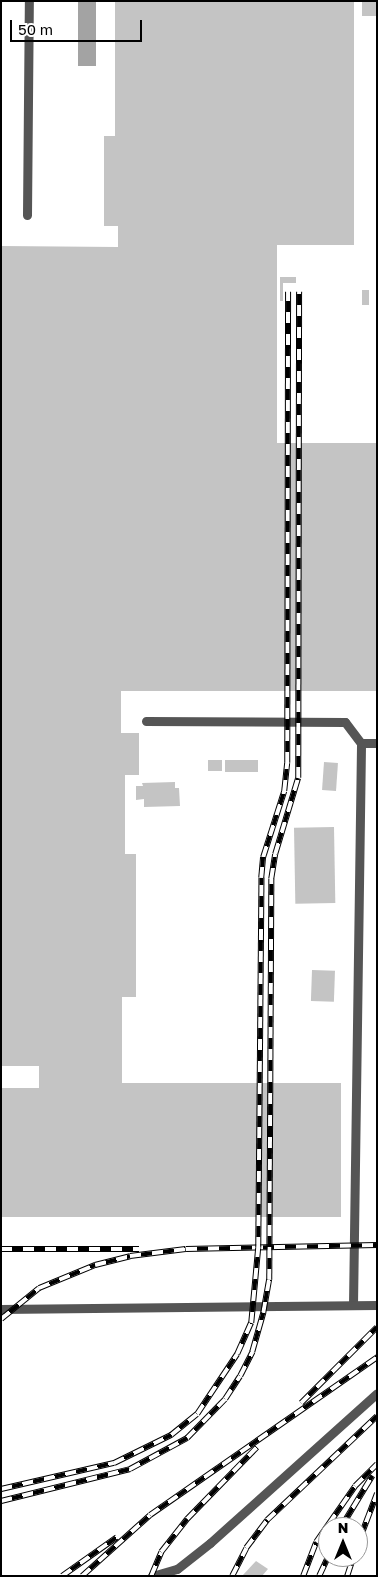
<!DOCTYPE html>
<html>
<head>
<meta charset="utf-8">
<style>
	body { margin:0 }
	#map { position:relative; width:378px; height:1577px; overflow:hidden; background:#fff; font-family:"Golos Text",sans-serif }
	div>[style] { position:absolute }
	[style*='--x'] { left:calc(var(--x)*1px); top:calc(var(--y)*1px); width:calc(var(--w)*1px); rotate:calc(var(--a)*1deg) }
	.water>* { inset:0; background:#a3a3a3; transform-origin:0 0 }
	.building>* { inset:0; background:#c4c4c4; transform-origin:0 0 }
	.service>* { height:9px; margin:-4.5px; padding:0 4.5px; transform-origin:4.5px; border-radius:4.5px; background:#555 }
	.rail>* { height:5.5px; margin-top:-2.75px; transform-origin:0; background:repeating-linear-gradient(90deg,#fff 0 11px,#000 0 22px); box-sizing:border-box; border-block:1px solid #000 }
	span { translate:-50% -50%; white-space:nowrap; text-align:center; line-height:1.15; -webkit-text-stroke:4px #fff; paint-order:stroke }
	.frame { position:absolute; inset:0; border:2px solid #000; pointer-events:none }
	.north { position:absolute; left:318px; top:1517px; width:50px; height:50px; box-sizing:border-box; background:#fff; border:1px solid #999; border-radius:50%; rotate:0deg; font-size:14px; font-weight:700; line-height:20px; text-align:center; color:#000 }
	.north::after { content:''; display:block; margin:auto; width:18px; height:22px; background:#000; clip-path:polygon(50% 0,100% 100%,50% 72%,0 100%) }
	.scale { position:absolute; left:10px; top:20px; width:132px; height:22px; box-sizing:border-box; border:2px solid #000; border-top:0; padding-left:6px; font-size:15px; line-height:18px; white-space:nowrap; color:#000; -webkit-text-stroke:4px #fff; paint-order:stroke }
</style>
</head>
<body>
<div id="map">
	<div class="water">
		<div style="left:78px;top:1px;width:18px;height:65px"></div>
	</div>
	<div class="building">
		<div style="clip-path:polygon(115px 1px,354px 1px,354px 245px,277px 245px,277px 443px,377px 443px,377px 691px,121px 691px,121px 733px,139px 733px,139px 775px,125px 775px,125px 854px,136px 854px,136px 997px,122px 997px,122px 1083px,341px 1083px,341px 1217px,1px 1217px,1px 1088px,39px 1088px,39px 1066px,1px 1066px,1px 246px,118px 247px,118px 226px,104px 226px,104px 136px,115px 136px)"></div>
		<div style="left:362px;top:1px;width:15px;height:15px"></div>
		<div style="clip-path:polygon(280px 277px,296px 277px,296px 283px,283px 283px,283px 301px,280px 301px)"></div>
		<div style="left:362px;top:290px;width:7px;height:15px"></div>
		<div style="left:222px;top:760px;width:11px;height:14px;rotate:90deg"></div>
		<div style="left:225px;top:760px;width:33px;height:12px"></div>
		<div style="left:324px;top:762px;width:14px;height:28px;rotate:4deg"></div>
		<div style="clip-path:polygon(175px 782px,175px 788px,179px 788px,180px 806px,144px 807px,144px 799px,136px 800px,136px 786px,143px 786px,142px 783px)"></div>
		<div style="left:334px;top:827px;width:76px;height:40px;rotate:89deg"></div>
		<div style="left:312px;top:970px;width:23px;height:31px;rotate:2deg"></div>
		<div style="clip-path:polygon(256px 1561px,268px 1569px,262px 1576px,242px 1576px)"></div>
	</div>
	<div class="service">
		<div style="--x:27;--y:215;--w:214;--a:-89.5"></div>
		<div style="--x:146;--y:721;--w:199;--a:0.3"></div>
		<div style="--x:345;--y:722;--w:26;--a:53"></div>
		<div style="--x:353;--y:1305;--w:562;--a:-89.18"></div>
		<div style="--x:361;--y:743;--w:16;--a:0"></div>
		<div style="--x:1;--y:1309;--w:376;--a:-0.6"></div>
		<div style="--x:152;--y:1576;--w:26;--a:-16"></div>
		<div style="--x:177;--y:1569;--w:42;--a:-38.2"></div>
		<div style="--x:210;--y:1543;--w:224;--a:-41.9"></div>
	</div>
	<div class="rail">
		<div style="--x:1;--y:1249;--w:138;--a:0"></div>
		<div style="--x:1;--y:1319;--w:49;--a:-39.2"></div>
		<div style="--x:39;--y:1288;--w:61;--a:-22.3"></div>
		<div style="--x:95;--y:1265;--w:36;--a:-14"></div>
		<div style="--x:130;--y:1256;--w:56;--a:-7.1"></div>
		<div style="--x:186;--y:1249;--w:191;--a:-1.2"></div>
		<div style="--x:301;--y:1403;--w:107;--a:-45"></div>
		<div style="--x:1;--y:1489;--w:116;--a:-13"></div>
		<div style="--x:114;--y:1463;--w:64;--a:-26.2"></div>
		<div style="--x:171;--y:1435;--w:33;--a:-39"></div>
		<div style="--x:197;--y:1414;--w:72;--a:-56.3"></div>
		<div style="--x:237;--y:1354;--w:34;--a:-66"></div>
		<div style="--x:251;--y:1323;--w:75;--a:-84.7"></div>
		<div style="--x:258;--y:1248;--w:370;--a:-89.5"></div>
		<div style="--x:261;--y:878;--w:21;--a:-85"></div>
		<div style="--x:263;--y:857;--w:69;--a:-72.3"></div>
		<div style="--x:284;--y:791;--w:28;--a:-84"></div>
		<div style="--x:287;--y:763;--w:471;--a:-89.9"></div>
		<div style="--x:1;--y:1501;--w:133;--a:-13.9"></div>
		<div style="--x:130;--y:1469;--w:65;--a:-28.5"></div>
		<div style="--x:187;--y:1438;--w:54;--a:-45.7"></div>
		<div style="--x:225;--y:1399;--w:27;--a:-57"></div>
		<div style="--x:240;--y:1376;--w:27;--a:-63"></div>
		<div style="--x:252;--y:1352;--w:41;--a:-74.2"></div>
		<div style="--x:263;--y:1313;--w:34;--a:-80"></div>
		<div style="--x:269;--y:1280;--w:401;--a:-89.7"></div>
		<div style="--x:271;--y:879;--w:25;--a:-81"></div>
		<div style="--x:275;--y:854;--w:79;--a:-73.2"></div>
		<div style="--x:298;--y:778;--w:486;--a:-89.9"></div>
		<div style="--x:341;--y:1527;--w:60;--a:-58.7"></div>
		<div style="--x:358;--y:1543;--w:53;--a:-69.2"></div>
		<div style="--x:62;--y:1576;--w:67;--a:-35.3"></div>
		<div style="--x:82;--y:1576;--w:91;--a:-41.9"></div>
		<div style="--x:150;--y:1515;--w:277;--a:-34.8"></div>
		<div style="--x:151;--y:1576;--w:26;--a:-67"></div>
		<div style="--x:161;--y:1552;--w:42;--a:-51.8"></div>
		<div style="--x:187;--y:1519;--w:100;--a:-45.8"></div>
		<div style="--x:232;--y:1576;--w:31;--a:-63"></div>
		<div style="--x:246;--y:1548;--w:35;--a:-53"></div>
		<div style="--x:267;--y:1520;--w:151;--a:-43.4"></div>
		<div style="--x:303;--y:1576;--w:36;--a:-69"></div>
		<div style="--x:316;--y:1542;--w:68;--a:-55.1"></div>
		<div style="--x:355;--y:1486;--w:31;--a:-45"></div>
		<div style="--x:319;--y:1576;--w:21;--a:-65"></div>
		<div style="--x:347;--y:1576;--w:20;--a:-72"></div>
	</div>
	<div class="frame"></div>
	<div class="north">N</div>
	<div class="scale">50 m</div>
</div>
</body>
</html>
